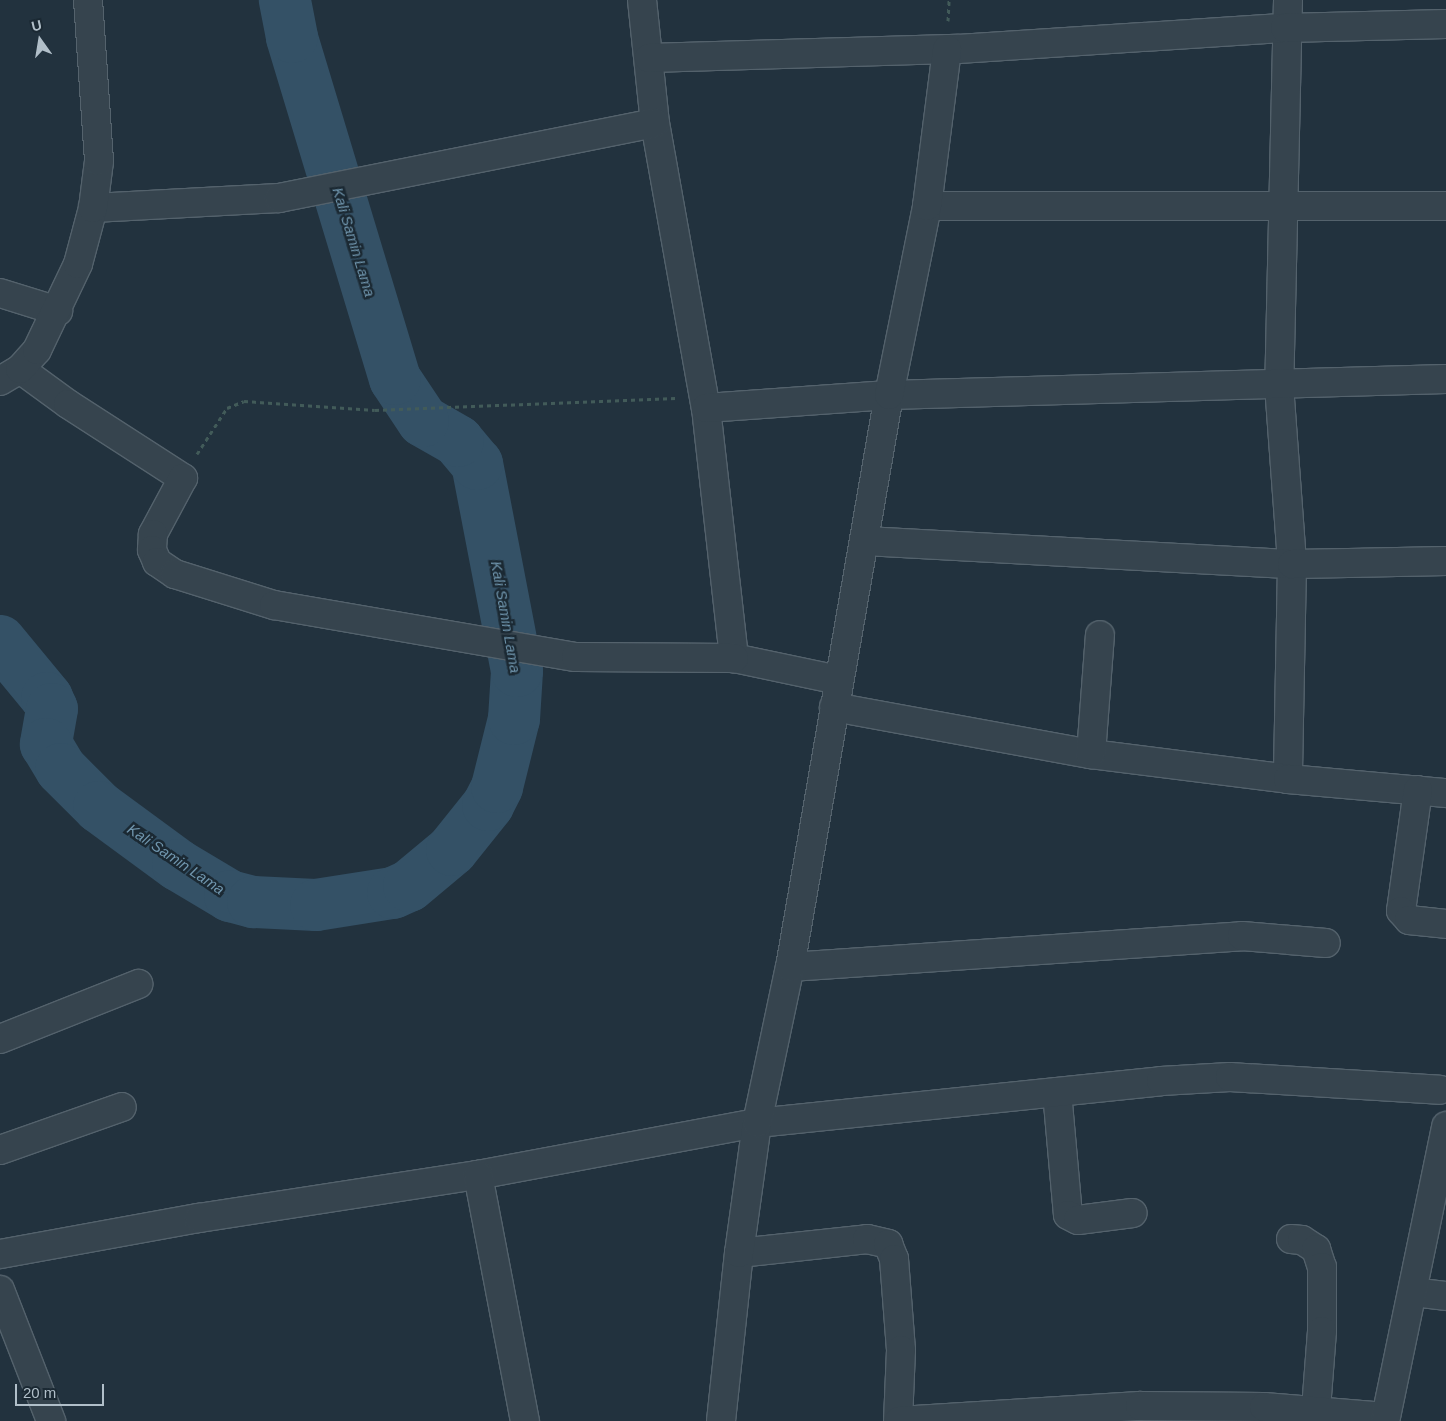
<!DOCTYPE html>
<html>
<head>
<meta charset="utf-8">
<style>
	body { margin:0 }
	#map { position:relative; width:1446px; height:1421px; overflow:hidden; background:#22323e; font-family:Helvetica,sans-serif }
	div>[style] { position:absolute }
	[style*='--x'] { left:calc(var(--x)*1px); top:calc(var(--y)*1px); width:calc(var(--w)*1px); rotate:calc(var(--a)*1deg) }
	.river>* { height:52px; margin:-26px; padding:0 26px; transform-origin:26px; border-radius:26px; background:#345166 }
	.path>* { height:3px; margin-top:-1.5px; transform-origin:0; background:repeating-linear-gradient(90deg,#425b59 0 4px,transparent 0 8px) }
	.roads { filter:drop-shadow(1px 0 #54626c) drop-shadow(-1px 0 #54626c) drop-shadow(0 1px #54626c) drop-shadow(0 -1px #54626c) }
	.minor>* { height:28px; margin:-14px; padding:0 14px; transform-origin:14px; border-radius:14px; background:#36444e }
	span { translate:-50% -50%; white-space:nowrap; text-align:center; line-height:1.15; -webkit-text-stroke:5px #1b2933; paint-order:stroke }
	.water-label { font-size:15px; color:#7096ae; font-style:italic }
	.north { position:absolute; left:15px; top:15px; width:50px; height:50px; -webkit-text-stroke:4px #1b2933; paint-order:stroke; rotate:347deg; font-size:14px; font-weight:700; line-height:20px; text-align:center; color:#b1bfc9 }
	.north::after { content:''; display:block; margin:auto; width:18px; height:22px; background:#b1bfc9; clip-path:polygon(50% 0,100% 100%,50% 72%,0 100%) }
	.scale { position:absolute; left:15px; top:1384px; width:89px; height:22px; box-sizing:border-box; border:2px solid #b1bfc9; border-top:0; padding-left:6px; font-size:15px; line-height:18px; white-space:nowrap; color:#b1bfc9; -webkit-text-stroke:4px #1b2933; paint-order:stroke }
</style>
</head>
<body>
<div id="map">
	<div class="river">
		<div style="--x:0;--y:641;--w:74;--a:50.5"></div>
		<div style="--x:47;--y:698;--w:12;--a:66"></div>
		<div style="--x:52;--y:709;--w:36;--a:100"></div>
		<div style="--x:46;--y:744;--w:29;--a:59"></div>
		<div style="--x:61;--y:769;--w:54;--a:45"></div>
		<div style="--x:99;--y:807;--w:98;--a:36.3"></div>
		<div style="--x:178;--y:865;--w:61;--a:30.8"></div>
		<div style="--x:230;--y:896;--w:24;--a:15"></div>
		<div style="--x:253;--y:902;--w:63;--a:2.7"></div>
		<div style="--x:316;--y:905;--w:78;--a:-8.9"></div>
		<div style="--x:393;--y:893;--w:17;--a:-24"></div>
		<div style="--x:409;--y:886;--w:56;--a:-39.9"></div>
		<div style="--x:452;--y:850;--w:58;--a:-51.3"></div>
		<div style="--x:488;--y:805;--w:20;--a:-63"></div>
		<div style="--x:497;--y:787;--w:70;--a:-76"></div>
		<div style="--x:514;--y:719;--w:48;--a:-86.4"></div>
		<div style="--x:517;--y:671;--w:211;--a:-100.9"></div>
		<div style="--x:477;--y:464;--w:30;--a:-130"></div>
		<div style="--x:458;--y:441;--w:40;--a:-150.3"></div>
		<div style="--x:423;--y:421;--w:50;--a:-123.7"></div>
		<div style="--x:395;--y:379;--w:357;--a:-106.8"></div>
		<div style="--x:292;--y:37;--w:38;--a:-101"></div>
	</div>
	<div class="path">
		<div style="--x:948;--y:21;--w:21;--a:-87"></div>
		<div style="--x:197;--y:454;--w:55;--a:-56.9"></div>
		<div style="--x:227;--y:408;--w:18;--a:-22"></div>
		<div style="--x:244;--y:401;--w:131;--a:3.9"></div>
		<div style="--x:375;--y:410;--w:301;--a:-2.3"></div>
	</div>
	<div class="roads">
		<div class="minor">
			<div style="--x:642;--y:0;--w:124;--a:84"></div>
			<div style="--x:655;--y:123;--w:290;--a:79.9"></div>
			<div style="--x:706;--y:408;--w:252;--a:83.6"></div>
			<div style="--x:734;--y:658;--w:106;--a:11.9"></div>
			<div style="--x:1288;--y:0;--w:385;--a:91.3"></div>
			<div style="--x:1279;--y:385;--w:179;--a:85.8"></div>
			<div style="--x:1292;--y:564;--w:215;--a:91.1"></div>
			<div style="--x:649;--y:58;--w:309;--a:-1.7"></div>
			<div style="--x:958;--y:49;--w:328;--a:-3.7"></div>
			<div style="--x:1285;--y:28;--w:161;--a:-1.4"></div>
			<div style="--x:927;--y:206;--w:519;--a:0"></div>
			<div style="--x:93;--y:208;--w:186;--a:-3.1"></div>
			<div style="--x:279;--y:198;--w:383;--a:-11.3"></div>
			<div style="--x:0;--y:293;--w:61;--a:17.2"></div>
			<div style="--x:20;--y:369;--w:59;--a:36.1"></div>
			<div style="--x:68;--y:404;--w:137;--a:32.8"></div>
			<div style="--x:183;--y:478;--w:64;--a:118.2"></div>
			<div style="--x:153;--y:534;--w:16;--a:94"></div>
			<div style="--x:152;--y:550;--w:13;--a:67"></div>
			<div style="--x:157;--y:562;--w:22;--a:34"></div>
			<div style="--x:175;--y:574;--w:104;--a:17.4"></div>
			<div style="--x:274;--y:605;--w:306;--a:9.8"></div>
			<div style="--x:576;--y:657;--w:158;--a:0.4"></div>
			<div style="--x:0;--y:381;--w:23;--a:-31"></div>
			<div style="--x:20;--y:369;--w:25;--a:-48"></div>
			<div style="--x:37;--y:350;--w:95;--a:-64.5"></div>
			<div style="--x:78;--y:264;--w:58;--a:-75"></div>
			<div style="--x:93;--y:208;--w:47;--a:-82.7"></div>
			<div style="--x:99;--y:161;--w:161;--a:-93.9"></div>
			<div style="--x:706;--y:408;--w:183;--a:-4.1"></div>
			<div style="--x:889;--y:395;--w:557;--a:-1.65"></div>
			<div style="--x:865;--y:541;--w:428;--a:3.1"></div>
			<div style="--x:1292;--y:564;--w:154;--a:-1.1"></div>
			<div style="--x:834;--y:707;--w:261;--a:10.4"></div>
			<div style="--x:1091;--y:754;--w:199;--a:7.2"></div>
			<div style="--x:1288;--y:779;--w:159;--a:5.1"></div>
			<div style="--x:1091;--y:754;--w:119;--a:-85.7"></div>
			<div style="--x:1418;--y:790;--w:122;--a:98"></div>
			<div style="--x:1401;--y:911;--w:12;--a:48"></div>
			<div style="--x:1409;--y:920;--w:37;--a:6"></div>
			<div style="--x:790;--y:967;--w:453;--a:-3.9"></div>
			<div style="--x:1242;--y:936;--w:84;--a:4.8"></div>
			<div style="--x:0;--y:1039;--w:149;--a:-21.7"></div>
			<div style="--x:1057;--y:1092;--w:123;--a:84.9"></div>
			<div style="--x:1068;--y:1215;--w:11;--a:27"></div>
			<div style="--x:1078;--y:1220;--w:55;--a:-7.3"></div>
			<div style="--x:0;--y:1150;--w:129;--a:-19.4"></div>
			<div style="--x:478;--y:1175;--w:284;--a:-10.6"></div>
			<div style="--x:757;--y:1123;--w:406;--a:-5.9"></div>
			<div style="--x:1161;--y:1081;--w:69;--a:-3.3"></div>
			<div style="--x:1230;--y:1077;--w:210;--a:3.5"></div>
			<div style="--x:1291;--y:1239;--w:11;--a:5"></div>
			<div style="--x:1302;--y:1240;--w:17;--a:33"></div>
			<div style="--x:1316;--y:1249;--w:19;--a:72"></div>
			<div style="--x:1322;--y:1267;--w:64;--a:90"></div>
			<div style="--x:1322;--y:1331;--w:78;--a:94.4"></div>
			<div style="--x:739;--y:1253;--w:129;--a:-6.2"></div>
			<div style="--x:867;--y:1239;--w:22;--a:13"></div>
			<div style="--x:888;--y:1244;--w:16;--a:68"></div>
			<div style="--x:894;--y:1259;--w:91;--a:85.6"></div>
			<div style="--x:901;--y:1350;--w:71;--a:92.4"></div>
			<div style="--x:0;--y:1254;--w:202;--a:-10.3"></div>
			<div style="--x:199;--y:1218;--w:282;--a:-8.8"></div>
			<div style="--x:478;--y:1175;--w:250;--a:79.2"></div>
			<div style="--x:0;--y:1290;--w:141;--a:68.7"></div>
			<div style="--x:1413;--y:1292;--w:33;--a:7"></div>
			<div style="--x:721;--y:1421;--w:169;--a:-83.9"></div>
			<div style="--x:739;--y:1253;--w:131;--a:-82.1"></div>
			<div style="--x:757;--y:1123;--w:159;--a:-78.1"></div>
			<div style="--x:790;--y:967;--w:581;--a:-80.18"></div>
			<div style="--x:889;--y:395;--w:193;--a:-78.6"></div>
			<div style="--x:927;--y:206;--w:158;--a:-82.7"></div>
			<div style="--x:899;--y:1421;--w:241;--a:-3.6"></div>
			<div style="--x:1140;--y:1406;--w:124;--a:0.5"></div>
			<div style="--x:1264;--y:1407;--w:122;--a:4.7"></div>
			<div style="--x:1386;--y:1417;--w:297;--a:-78.3"></div>
		</div>
	</div>
	<div class="water-label">
		<span style="left:354px;top:242px;rotate:73deg">Kali Samin Lama</span>
		<span style="left:506px;top:617px;rotate:80deg">Kali Samin Lama</span>
		<span style="left:176px;top:859px;rotate:34deg">Kali Samin Lama</span>
	</div>
	<div class="north">U</div>
	<div class="scale">20 m</div>
</div>
</body>
</html>
